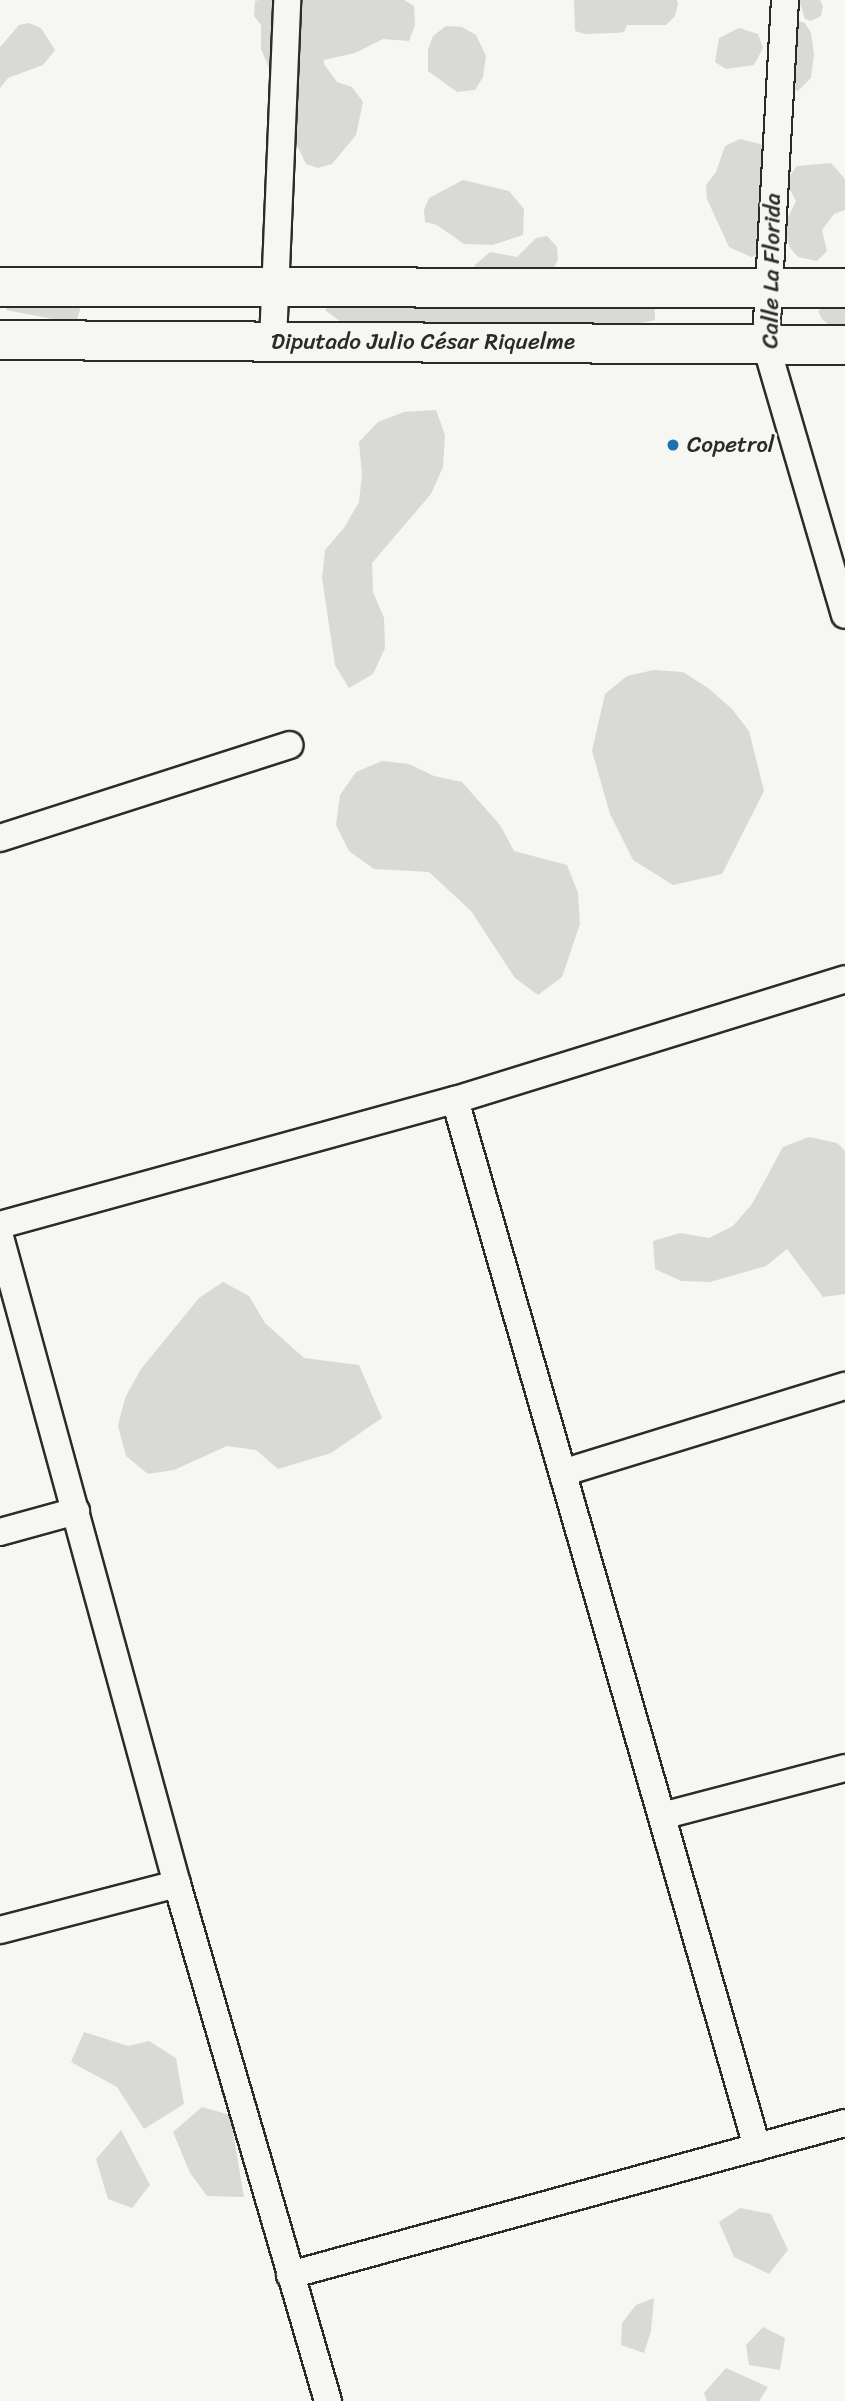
<!DOCTYPE html>
<html>
<head>
<meta charset="utf-8">
<style>
	body { margin:0 }
	#map { position:relative; width:845px; height:2401px; overflow:hidden; background:#f6f6f2; font-family:Sriracha,sans-serif }
	div>[style] { position:absolute }
	[style*='--x'] { left:calc(var(--x)*1px); top:calc(var(--y)*1px); width:calc(var(--w)*1px); rotate:calc(var(--a)*1deg) }
	.green>* { inset:0; background:#d9d9d5 }
	.roads { filter:drop-shadow(2px 0 #2b2b2b) drop-shadow(-2px 0 #2b2b2b) drop-shadow(0 2px #2b2b2b) drop-shadow(0 -2px #2b2b2b) }
	.street>* { height:26px; margin:-13px; padding:0 13px; transform-origin:13px; border-radius:13px; background:#f6f6f2 }
	.secondary>* { height:38px; margin:-19px; padding:0 19px; transform-origin:19px; border-radius:19px; background:#f6f6f2 }
	.dots>* { width:19px; height:19px; translate:-50% -50%; box-sizing:border-box; border:4px solid #f6f6f2; border-radius:50% }
	span { translate:-50% -50%; white-space:nowrap; text-align:center; line-height:1.15; -webkit-text-stroke:5px #f6f6f2; paint-order:stroke }
	.street-label { font-size:23px; color:#2b2b2b }
	.poi-label { font-size:23px; color:#2b2b2b }
	.left { translate:0 -50%; text-align:left }
</style>
</head>
<body>
<div id="map">
	<div class="green">
		<div style="clip-path:polygon(259px 0,404px 0,414px 6px,415px 25px,409px 41px,383px 39px,355px 53px,324px 60px,324px 64px,337px 82px,352px 87px,363px 102px,356px 135px,332px 164px,318px 168px,306px 164px,297px 145px,291px 121px,261px 49px,261px 25px,254px 16px,255px 1px)"></div>
		<div style="clip-path:polygon(574px 0,677px 0,678px 4px,675px 16px,666px 25px,627px 25px,624px 32px,616px 33px,585px 34px,575px 31px)"></div>
		<div style="clip-path:polygon(799px 0,820px 0,823px 6px,821px 16px,811px 21px,805px 19px)"></div>
		<div style="clip-path:polygon(795px 20px,805px 23px,811px 33px,814px 54px,811px 78px,798px 91px,788px 88px,772px 61px,769px 47px,776px 22px)"></div>
		<div style="clip-path:polygon(29px 23px,41px 28px,55px 50px,43px 65px,8px 78px,0 88px,0 47px,19px 25px)"></div>
		<div style="clip-path:polygon(446px 26px,462px 27px,476px 35px,486px 56px,483px 77px,475px 90px,457px 92px,428px 71px,428px 50px,433px 36px)"></div>
		<div style="clip-path:polygon(739px 28px,758px 34px,763px 48px,754px 65px,726px 69px,715px 62px,719px 38px)"></div>
		<div style="clip-path:polygon(740px 139px,764px 145px,763px 252px,751px 257px,729px 247px,707px 199px,706px 185px,716px 172px,725px 146px)"></div>
		<div style="clip-path:polygon(831px 163px,845px 179px,845px 210px,834px 214px,822px 230px,827px 251px,817px 261px,798px 257px,790px 248px,784px 226px,796px 201px,789px 188px,788px 178px,797px 166px)"></div>
		<div style="clip-path:polygon(463px 180px,509px 191px,524px 209px,523px 235px,493px 245px,464px 244px,437px 225px,425px 222px,424px 210px,429px 198px)"></div>
		<div style="clip-path:polygon(547px 236px,557px 247px,558px 259px,554px 268px,531px 267px,522px 279px,474px 272px,475px 265px,490px 252px,517px 257px,536px 238px)"></div>
		<div style="clip-path:polygon(344px 288px,654px 292px,655px 320px,628px 326px,349px 328px,325px 310px)"></div>
		<div style="clip-path:polygon(10px 300px,81px 306px,77px 320px,63px 321px,6px 310px)"></div>
		<div style="clip-path:polygon(845px 300px,845px 326px,828px 324px,822px 319px,818px 311px,832px 301px)"></div>
		<div style="clip-path:polygon(436px 410px,445px 435px,443px 467px,431px 494px,372px 563px,373px 592px,384px 618px,385px 648px,373px 674px,349px 688px,335px 665px,322px 578px,325px 550px,344px 528px,359px 502px,362px 475px,359px 442px,378px 422px,404px 412px)"></div>
		<div style="clip-path:polygon(654px 670px,683px 672px,708px 688px,732px 709px,749px 731px,764px 791px,722px 874px,673px 885px,633px 860px,610px 814px,592px 751px,605px 694px,627px 676px)"></div>
		<div style="clip-path:polygon(382px 761px,409px 764px,434px 776px,462px 782px,500px 825px,514px 851px,567px 865px,578px 893px,580px 924px,562px 977px,538px 995px,515px 978px,471px 911px,429px 872px,374px 869px,349px 851px,336px 825px,340px 795px,356px 772px)"></div>
		<div style="clip-path:polygon(809px 1137px,837px 1143px,845px 1151px,845px 1294px,823px 1297px,787px 1249px,766px 1266px,710px 1282px,681px 1281px,655px 1269px,653px 1241px,680px 1233px,709px 1238px,733px 1226px,752px 1204px,783px 1147px)"></div>
		<div style="clip-path:polygon(223px 1282px,249px 1296px,265px 1323px,304px 1358px,359px 1365px,382px 1418px,331px 1453px,278px 1469px,256px 1450px,227px 1446px,174px 1470px,148px 1474px,126px 1456px,118px 1426px,125px 1398px,141px 1369px,199px 1298px)"></div>
		<div style="clip-path:polygon(84px 2032px,128px 2046px,149px 2041px,176px 2058px,184px 2104px,144px 2129px,117px 2087px,71px 2062px)"></div>
		<div style="clip-path:polygon(202px 2107px,230px 2115px,244px 2197px,207px 2196px,190px 2173px,173px 2132px)"></div>
		<div style="clip-path:polygon(121px 2130px,150px 2185px,132px 2208px,108px 2199px,96px 2159px)"></div>
		<div style="clip-path:polygon(740px 2208px,771px 2214px,788px 2250px,769px 2274px,734px 2257px,719px 2222px)"></div>
		<div style="clip-path:polygon(654px 2298px,651px 2331px,644px 2353px,621px 2345px,622px 2323px,636px 2305px)"></div>
		<div style="clip-path:polygon(763px 2327px,785px 2338px,780px 2370px,749px 2365px,746px 2345px)"></div>
		<div style="clip-path:polygon(726px 2368px,768px 2387px,759px 2401px,707px 2401px,704px 2393px)"></div>
	</div>
	<div class="roads">
		<div class="street">
			<div style="--x:785;--y:0;--w:346;--a:93.2"></div>
			<div style="--x:766;--y:345;--w:281;--a:73.7"></div>
			<div style="--x:273;--y:341;--w:341;--a:-87.6"></div>
			<div style="--x:0;--y:838;--w:304;--a:-17.8"></div>
			<div style="--x:455;--y:1100;--w:1090;--a:73.91"></div>
			<div style="--x:0;--y:1225;--w:472;--a:-15.4"></div>
			<div style="--x:455;--y:1100;--w:408;--a:-17.2"></div>
			<div style="--x:0;--y:1237;--w:671;--a:74.7"></div>
			<div style="--x:177;--y:1884;--w:539;--a:73.72"></div>
			<div style="--x:565;--y:1472;--w:293;--a:-17.1"></div>
			<div style="--x:0;--y:1532;--w:79;--a:-15.4"></div>
			<div style="--x:662;--y:1816;--w:189;--a:-14.7"></div>
			<div style="--x:0;--y:1930;--w:183;--a:-14.6"></div>
			<div style="--x:290;--y:2275;--w:575;--a:-15.32"></div>
		</div>
		<div class="secondary">
			<div style="--x:0;--y:287;--w:845;--a:0.07"></div>
			<div style="--x:0;--y:340;--w:845;--a:0.34"></div>
		</div>
	</div>
	<div class="dots">
		<div style="left:673px;top:445px;background:#1f6fb2"></div>
	</div>
	<div class="street-label">
		<span style="left:772px;top:271px;rotate:-89deg">Calle La Florida</span>
		<span style="left:423px;top:342px">Diputado Julio César Riquelme</span>
	</div>
	<div class="poi-label">
		<span class="left" style="left:687px;top:445px">Copetrol</span>
	</div>
</div>
</body>
</html>
